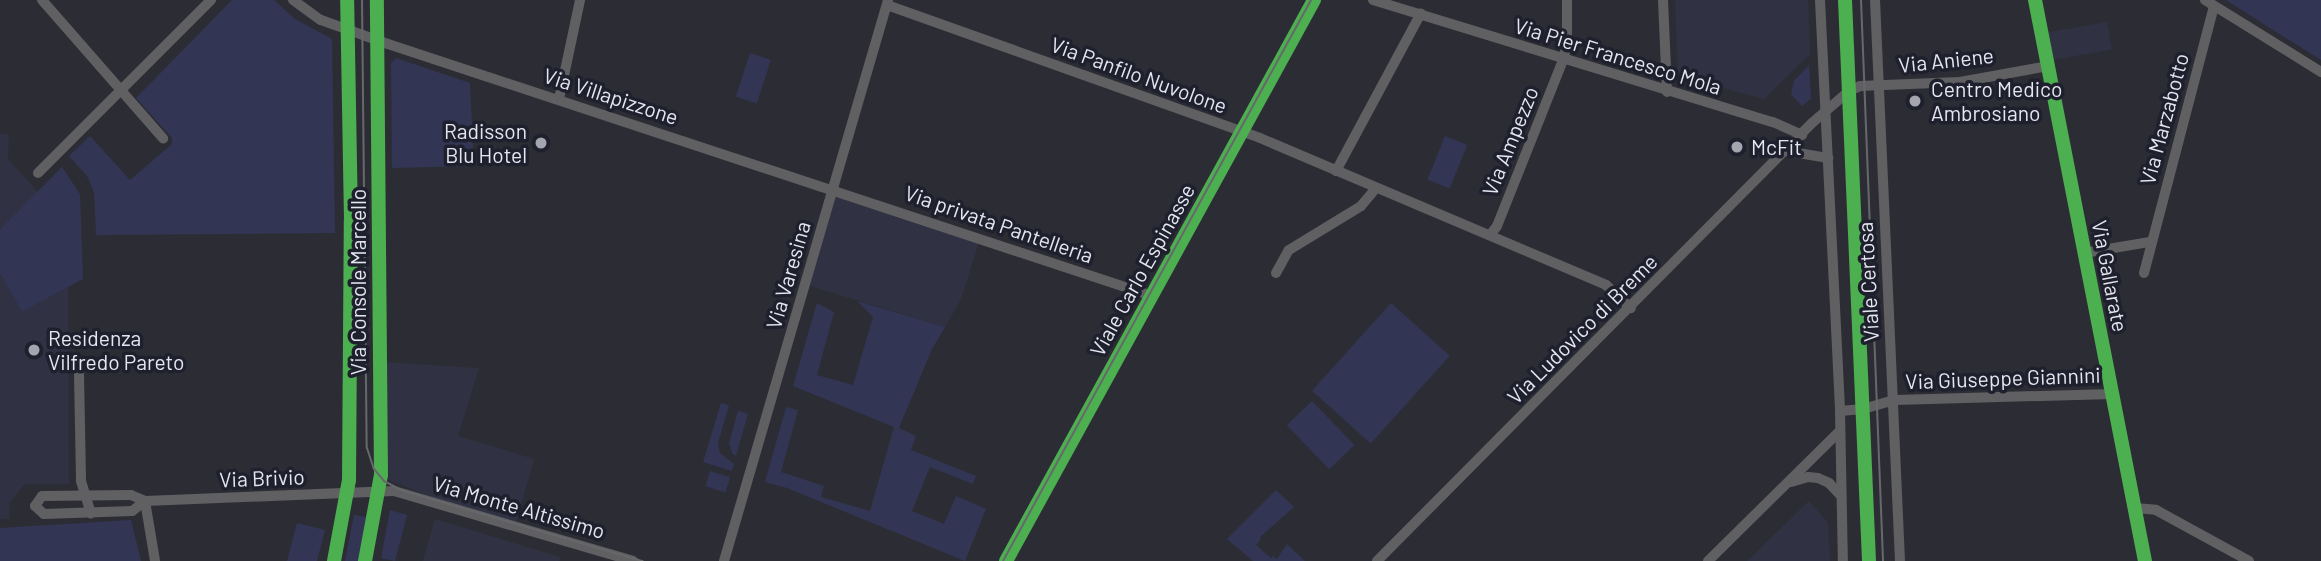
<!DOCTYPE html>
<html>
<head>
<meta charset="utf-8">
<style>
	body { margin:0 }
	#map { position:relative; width:2321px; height:561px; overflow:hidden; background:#2c2d34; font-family:Barlow,sans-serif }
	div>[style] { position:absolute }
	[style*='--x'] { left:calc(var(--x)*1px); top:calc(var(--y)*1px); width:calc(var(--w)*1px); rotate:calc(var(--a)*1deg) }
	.built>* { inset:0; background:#303244; transform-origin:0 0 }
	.green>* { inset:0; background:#333554; transform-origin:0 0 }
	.street>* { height:10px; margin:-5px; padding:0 5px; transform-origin:5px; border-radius:5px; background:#606063 }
	.fast>* { height:14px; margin:-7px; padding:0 7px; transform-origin:7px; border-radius:7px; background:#4caf50 }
	.tram>* { height:2px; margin:-1px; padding:0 1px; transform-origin:1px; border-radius:1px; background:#67686b }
	.dots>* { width:19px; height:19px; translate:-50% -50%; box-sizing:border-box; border:4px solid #1f202e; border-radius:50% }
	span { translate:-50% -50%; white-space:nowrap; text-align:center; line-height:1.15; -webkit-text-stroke:7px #1f202e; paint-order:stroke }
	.street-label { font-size:21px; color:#e5e6f0 }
	.poi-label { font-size:21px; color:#e5e6f0 }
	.left { translate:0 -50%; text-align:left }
	.right { translate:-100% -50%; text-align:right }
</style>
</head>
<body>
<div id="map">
	<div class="built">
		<div style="clip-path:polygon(1675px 0,1808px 0,1810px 54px,1764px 99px,1678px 76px)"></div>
		<div style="left:2107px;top:22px;width:28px;height:66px;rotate:80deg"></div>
		<div style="clip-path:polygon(0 134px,9px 134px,8px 159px,38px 192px,0 229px)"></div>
		<div style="clip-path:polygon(834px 189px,980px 239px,961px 299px,945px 327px,807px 285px)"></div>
		<div style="clip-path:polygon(0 273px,22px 312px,68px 287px,69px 484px,25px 484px,10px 502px,9px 519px,0 519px)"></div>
		<div style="clip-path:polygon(382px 362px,479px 368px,458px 436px,534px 459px,515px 526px,466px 511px,389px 480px)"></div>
		<div style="clip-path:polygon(1809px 501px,1828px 523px,1830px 561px,1747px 561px)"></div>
		<div style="clip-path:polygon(435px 519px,560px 557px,559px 561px,423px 561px)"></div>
	</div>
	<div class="green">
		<div style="clip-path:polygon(232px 0,274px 0,295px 19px,332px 39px,335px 233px,96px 235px,94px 192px,87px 176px,69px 156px,90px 136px,130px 180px,172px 144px,172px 138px,136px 98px)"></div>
		<div style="clip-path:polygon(2226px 0,2321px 0,2321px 60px,2270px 28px)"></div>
		<div style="left:750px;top:53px;width:22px;height:46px;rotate:18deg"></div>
		<div style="clip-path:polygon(396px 58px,470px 83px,474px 166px,392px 168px,391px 63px)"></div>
		<div style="clip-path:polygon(1809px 65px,1811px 99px,1802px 106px,1791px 94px,1794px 81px)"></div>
		<div style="left:1445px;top:136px;width:24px;height:47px;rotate:22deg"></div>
		<div style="clip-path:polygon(62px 167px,80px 194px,83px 279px,22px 312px,0 273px,0 229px)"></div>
		<div style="clip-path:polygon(857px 301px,945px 327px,932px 349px,899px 428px,916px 436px,911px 450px,976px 476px,973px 484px,930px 467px,912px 511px,944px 524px,956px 496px,986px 509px,965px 561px,787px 488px,765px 482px,786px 407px,798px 410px,781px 472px,824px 486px,821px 497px,870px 511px,894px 427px,793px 386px,817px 303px,834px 312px,817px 375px,853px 385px,873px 317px)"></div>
		<div style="left:1391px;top:303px;width:79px;height:118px;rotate:42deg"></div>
		<div style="left:1312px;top:401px;width:61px;height:35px;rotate:46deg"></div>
		<div style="clip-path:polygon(721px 403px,729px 405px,718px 443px,720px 453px,734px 464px,732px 471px,703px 462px)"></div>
		<div style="clip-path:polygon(738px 411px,748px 414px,736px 456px,732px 453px,729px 443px)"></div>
		<div style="left:710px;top:471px;width:21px;height:16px;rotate:17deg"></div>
		<div style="clip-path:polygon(1276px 490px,1294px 507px,1260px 537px,1261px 539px,1256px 545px,1271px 558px,1273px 556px,1277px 559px,1287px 544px,1305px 561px,1253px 561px,1227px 539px)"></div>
		<div style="clip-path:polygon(390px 510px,407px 515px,395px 561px,381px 558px)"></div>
		<div style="clip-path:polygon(354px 515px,367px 517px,364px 538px,359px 561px,345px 561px)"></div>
		<div style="clip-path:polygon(131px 520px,141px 561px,0 561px,0 528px)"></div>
		<div style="clip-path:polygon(297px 523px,325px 530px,317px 561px,287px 561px)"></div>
	</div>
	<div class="street">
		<div style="--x:42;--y:0;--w:184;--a:48.8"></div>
		<div style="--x:293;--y:0;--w:34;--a:36"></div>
		<div style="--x:321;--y:20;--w:71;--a:19.7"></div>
		<div style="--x:388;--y:44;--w:804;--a:18.25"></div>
		<div style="--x:1373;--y:0;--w:418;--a:17"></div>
		<div style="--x:1773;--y:122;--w:32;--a:24"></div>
		<div style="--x:1663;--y:0;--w:92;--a:87.5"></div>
		<div style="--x:1820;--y:0;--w:411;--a:87.2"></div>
		<div style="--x:1840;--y:411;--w:150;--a:88.9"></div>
		<div style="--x:1875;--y:0;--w:562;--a:87.45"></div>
		<div style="--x:2205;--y:0;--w:137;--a:31.8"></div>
		<div style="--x:887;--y:5;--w:396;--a:19.6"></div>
		<div style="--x:1260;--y:138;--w:376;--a:23"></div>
		<div style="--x:1606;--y:285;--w:34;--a:43"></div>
		<div style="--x:559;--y:99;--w:101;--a:-78"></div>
		<div style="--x:1787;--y:151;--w:42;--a:9.7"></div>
		<div style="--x:1336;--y:171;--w:179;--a:-61.7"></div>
		<div style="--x:38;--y:173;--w:245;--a:-45"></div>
		<div style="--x:1490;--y:235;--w:11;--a:-52"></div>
		<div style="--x:1497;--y:226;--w:179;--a:-68.3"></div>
		<div style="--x:1563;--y:60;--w:16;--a:-76"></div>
		<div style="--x:1567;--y:44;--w:44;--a:-90"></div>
		<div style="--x:2084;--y:253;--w:67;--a:-9.5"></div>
		<div style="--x:1276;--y:273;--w:26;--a:-61"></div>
		<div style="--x:1289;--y:250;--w:84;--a:-31.4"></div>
		<div style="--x:1361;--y:206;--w:23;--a:-50"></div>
		<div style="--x:2144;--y:273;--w:276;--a:-75.3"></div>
		<div style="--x:79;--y:374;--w:107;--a:88.9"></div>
		<div style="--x:81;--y:481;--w:34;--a:73"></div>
		<div style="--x:1840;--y:411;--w:23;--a:-5"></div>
		<div style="--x:1863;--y:409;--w:33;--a:-16"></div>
		<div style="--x:1895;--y:400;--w:217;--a:-1.6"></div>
		<div style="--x:1791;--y:482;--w:18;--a:-16"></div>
		<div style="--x:1808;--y:477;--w:10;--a:6"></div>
		<div style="--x:1818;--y:478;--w:12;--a:24"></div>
		<div style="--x:1829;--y:483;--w:16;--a:47"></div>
		<div style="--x:145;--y:501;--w:16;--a:142"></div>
		<div style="--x:132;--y:511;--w:88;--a:178"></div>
		<div style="--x:44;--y:514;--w:12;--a:-138"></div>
		<div style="--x:35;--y:506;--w:12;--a:-55"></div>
		<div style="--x:42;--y:496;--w:89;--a:-0.6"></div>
		<div style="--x:131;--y:495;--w:15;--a:23"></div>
		<div style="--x:145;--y:501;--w:249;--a:-2.3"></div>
		<div style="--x:394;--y:491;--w:249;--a:16.3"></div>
		<div style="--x:145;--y:501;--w:61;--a:80.5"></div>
		<div style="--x:2135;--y:508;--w:21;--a:5"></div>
		<div style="--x:2156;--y:510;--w:106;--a:28.7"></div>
		<div style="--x:724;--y:561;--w:584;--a:-73.7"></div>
		<div style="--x:1377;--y:561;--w:617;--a:-45.2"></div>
		<div style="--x:1812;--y:123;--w:49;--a:-40.9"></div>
		<div style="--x:1849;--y:91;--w:12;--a:-24"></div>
		<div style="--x:1860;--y:86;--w:100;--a:-2.3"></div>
		<div style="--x:1960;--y:82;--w:89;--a:-10.3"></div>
		<div style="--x:1708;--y:561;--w:185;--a:-44.6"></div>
	</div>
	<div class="fast">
		<div style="--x:1845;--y:0;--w:562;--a:87.55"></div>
		<div style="--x:2035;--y:0;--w:572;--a:78.91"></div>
		<div style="--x:334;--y:561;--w:82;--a:-79.5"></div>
		<div style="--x:349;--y:480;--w:260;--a:-89.6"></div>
		<div style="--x:351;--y:220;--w:220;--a:-91"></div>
		<div style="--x:365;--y:561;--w:87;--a:-79.5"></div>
		<div style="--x:381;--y:475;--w:475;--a:-90.5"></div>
		<div style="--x:1006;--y:561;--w:640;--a:-61.23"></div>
	</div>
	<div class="tram">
		<div style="--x:362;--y:0;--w:448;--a:89.4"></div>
		<div style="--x:367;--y:448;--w:22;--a:72"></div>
		<div style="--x:374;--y:469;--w:16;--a:50"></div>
		<div style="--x:384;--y:481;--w:19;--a:28"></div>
		<div style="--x:401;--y:490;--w:252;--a:16.4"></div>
		<div style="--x:1861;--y:0;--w:561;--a:87.75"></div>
		<div style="--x:1003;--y:561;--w:640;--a:-61.23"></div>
	</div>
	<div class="dots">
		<div style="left:1915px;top:101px;background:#a4a5ae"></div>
		<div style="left:541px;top:143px;background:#a4a5ae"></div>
		<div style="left:1737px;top:147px;background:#a4a5ae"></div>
		<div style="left:34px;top:350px;background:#a4a5ae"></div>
	</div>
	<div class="street-label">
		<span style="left:1618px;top:56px;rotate:17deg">Via Pier Francesco Mola</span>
		<span style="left:1946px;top:60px;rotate:-6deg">Via Aniene</span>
		<span style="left:1139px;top:75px;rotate:20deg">Via Panfilo Nuvolone</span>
		<span style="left:611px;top:96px;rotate:18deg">Via Villapizzone</span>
		<span style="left:2164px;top:119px;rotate:-75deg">Via Marzabotto</span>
		<span style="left:1510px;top:141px;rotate:-68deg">Via Ampezzo</span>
		<span style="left:999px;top:224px;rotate:19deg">Via privata Pantelleria</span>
		<span style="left:1142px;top:270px;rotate:-61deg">Viale Carlo Espinasse</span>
		<span style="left:788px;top:275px;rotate:-74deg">Via Varesina</span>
		<span style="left:2110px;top:276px;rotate:79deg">Via Gallarate</span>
		<span style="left:358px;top:282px;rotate:-90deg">Via Console Marcello</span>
		<span style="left:1868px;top:282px;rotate:-93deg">Viale Certosa</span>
		<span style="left:1582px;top:329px;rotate:-45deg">Via Ludovico di Breme</span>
		<span style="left:2003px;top:378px;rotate:-2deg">Via Giuseppe Giannini</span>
		<span style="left:262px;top:478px;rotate:-2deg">Via Brivio</span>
		<span style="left:519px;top:507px;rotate:16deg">Via Monte Altissimo</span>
	</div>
	<div class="poi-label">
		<span class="left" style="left:1931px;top:101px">Centro Medico<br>Ambrosiano</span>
		<span class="right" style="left:527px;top:143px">Radisson<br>Blu Hotel</span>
		<span class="left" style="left:1751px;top:147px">McFit</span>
		<span class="left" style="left:48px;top:350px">Residenza<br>Vilfredo Pareto</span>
	</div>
</div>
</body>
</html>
